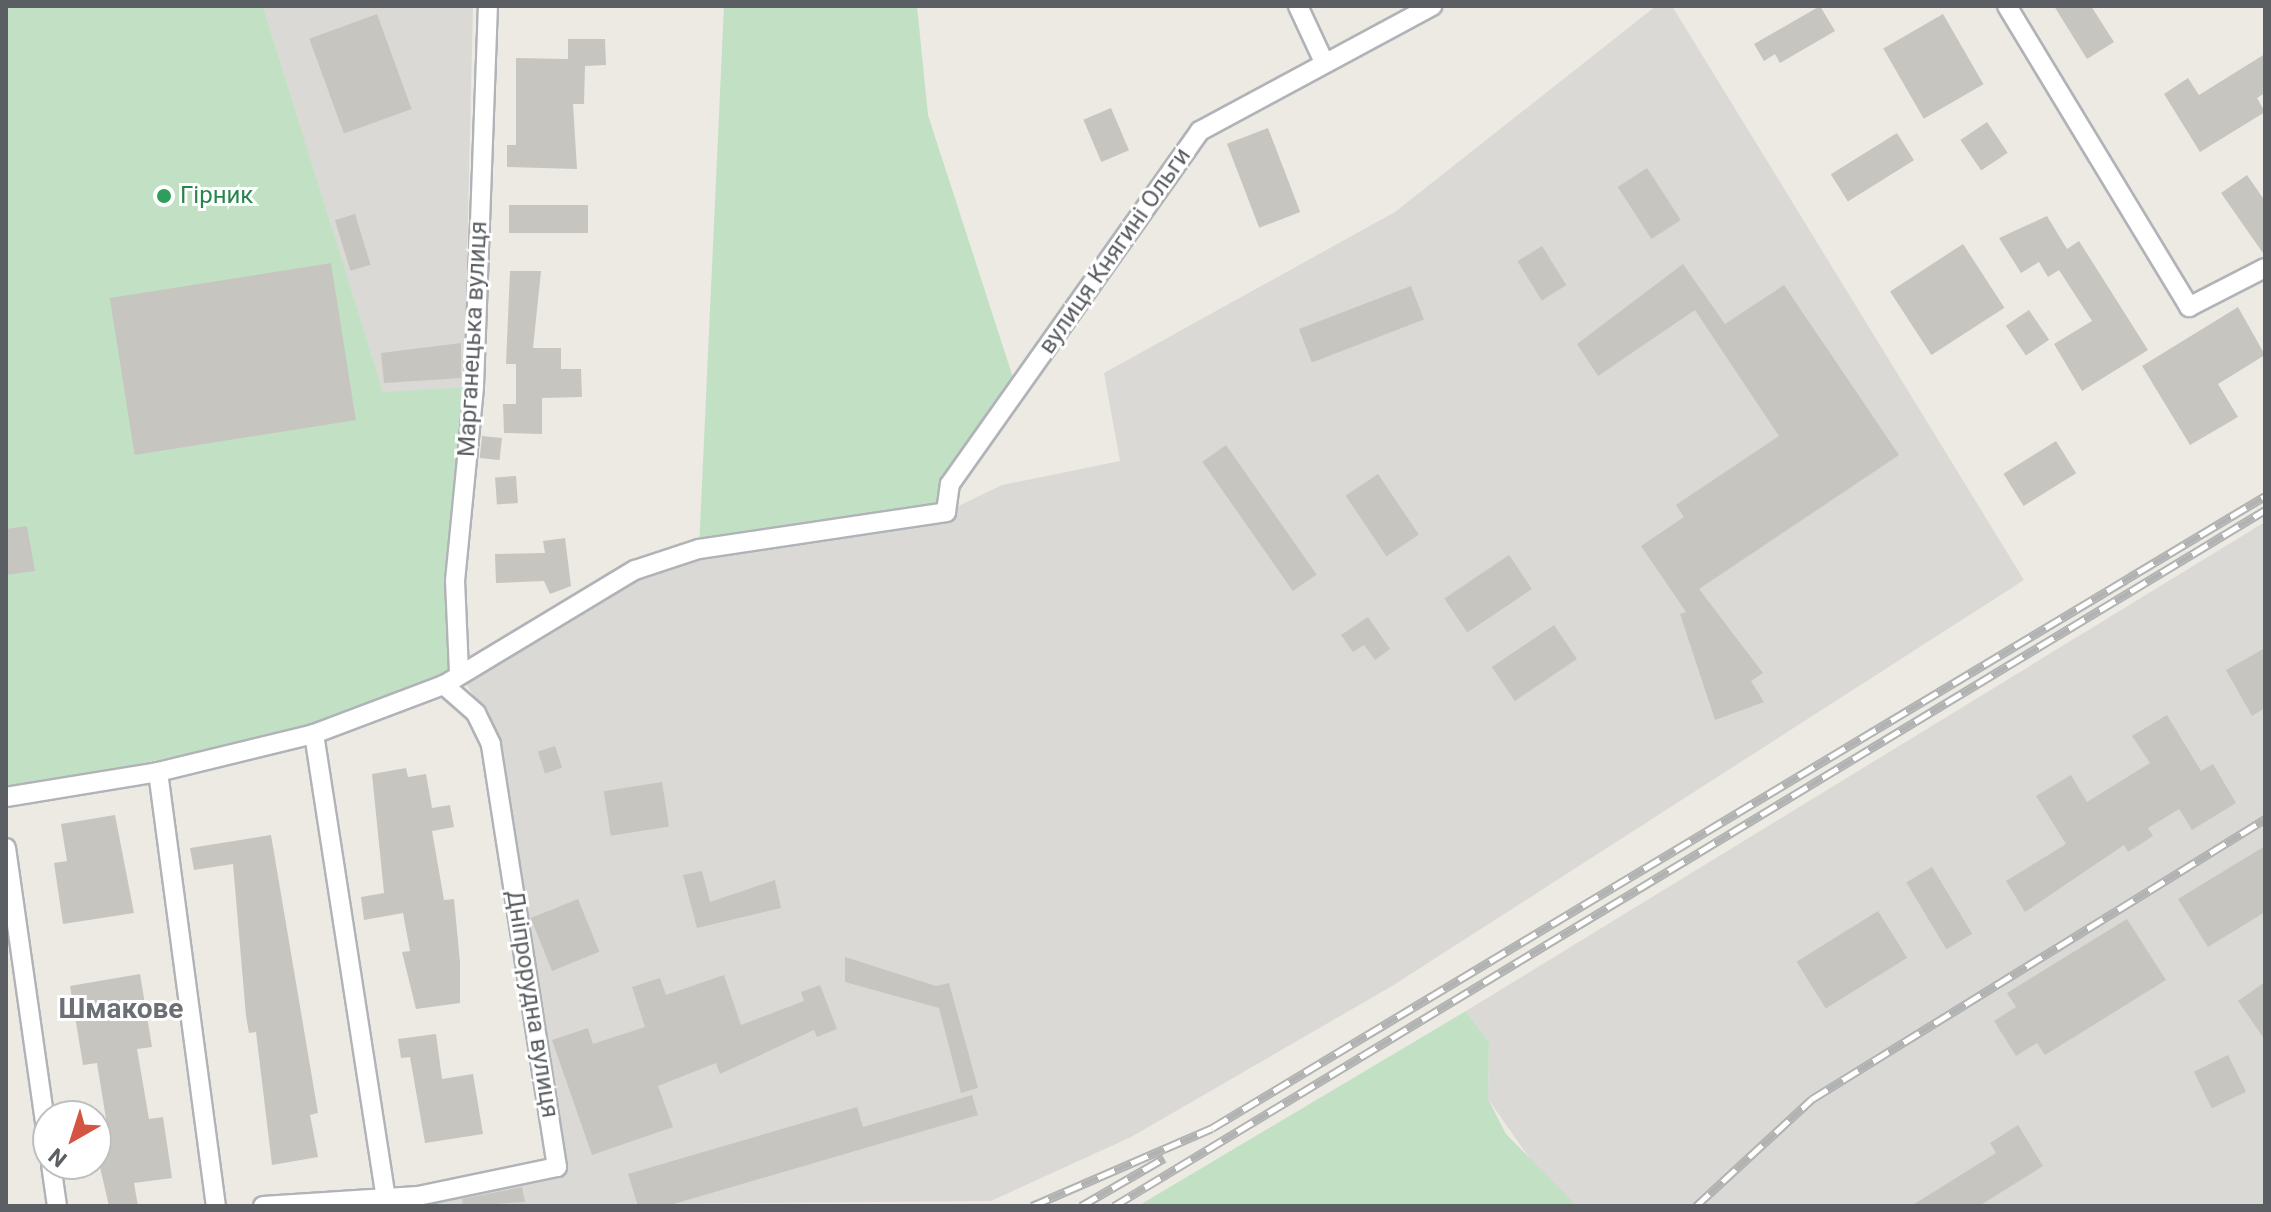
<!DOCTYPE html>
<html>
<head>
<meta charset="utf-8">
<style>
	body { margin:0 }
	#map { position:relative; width:2271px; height:1212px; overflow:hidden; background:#eceae3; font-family:Roboto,sans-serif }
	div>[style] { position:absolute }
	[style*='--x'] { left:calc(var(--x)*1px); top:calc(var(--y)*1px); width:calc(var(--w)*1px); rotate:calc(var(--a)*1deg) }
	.industrial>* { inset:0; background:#dbd9d5 }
	.green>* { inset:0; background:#c2e1c4 }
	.building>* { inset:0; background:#c7c5c0; transform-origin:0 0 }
	.roads { filter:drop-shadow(2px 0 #b0b3b7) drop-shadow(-2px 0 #b0b3b7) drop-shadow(0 2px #b0b3b7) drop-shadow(0 -2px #b0b3b7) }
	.minor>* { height:18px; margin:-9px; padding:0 9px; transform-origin:9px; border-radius:9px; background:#fff }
	.rail>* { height:9px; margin-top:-4.5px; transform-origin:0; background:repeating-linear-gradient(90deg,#fff 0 18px,#b1b2b2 0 36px); box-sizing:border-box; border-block:2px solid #b1b2b2 }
	.dots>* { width:22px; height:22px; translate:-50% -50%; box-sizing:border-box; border:4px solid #fff; border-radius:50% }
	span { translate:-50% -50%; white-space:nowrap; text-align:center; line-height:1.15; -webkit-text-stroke:6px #fff; paint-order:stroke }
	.leisure-label { font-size:24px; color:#27864d }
	.left { translate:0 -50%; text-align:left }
	.street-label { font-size:24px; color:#5b5e62 }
	.quarter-label { font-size:28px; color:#6c6f74; font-weight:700 }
	.frame { position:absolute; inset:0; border:8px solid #5b5e62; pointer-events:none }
	.north { position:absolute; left:32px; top:1100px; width:80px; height:80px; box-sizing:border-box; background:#fff; border:2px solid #bdbfc0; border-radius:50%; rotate:219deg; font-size:22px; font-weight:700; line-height:32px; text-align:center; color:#5b5e62 }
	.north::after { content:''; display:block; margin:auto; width:28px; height:36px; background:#d35542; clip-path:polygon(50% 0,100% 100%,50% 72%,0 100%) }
</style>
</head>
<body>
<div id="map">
	<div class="industrial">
		<div style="clip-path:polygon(263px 6px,473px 6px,464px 387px,383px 393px)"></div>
		<div style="clip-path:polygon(1656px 6px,1672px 6px,2024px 580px,1392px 986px,1131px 1137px,991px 1201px,417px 1206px,567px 1174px,498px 736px,459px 672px,635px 570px,699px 549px,946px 512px,1002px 485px,1120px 461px,1104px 373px,1395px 212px)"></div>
		<div style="clip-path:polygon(2265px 522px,2265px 1206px,1577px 1206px,1542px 1176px,1488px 1099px,1489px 1043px,1466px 1011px)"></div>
	</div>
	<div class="green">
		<div style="clip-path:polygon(6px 6px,263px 6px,383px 392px,464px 387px,447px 579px,453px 652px,450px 667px,431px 683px,314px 727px,6px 792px)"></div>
		<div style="clip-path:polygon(724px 6px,917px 6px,928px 115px,1018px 393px,950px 484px,946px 512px,699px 549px)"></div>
		<div style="clip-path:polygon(1466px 1011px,1489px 1043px,1488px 1099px,1506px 1134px,1577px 1206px,1138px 1206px)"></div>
	</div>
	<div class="building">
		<div style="clip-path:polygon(1820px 6px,1835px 31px,1780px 63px,1775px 54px,1764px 61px,1754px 44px)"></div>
		<div style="clip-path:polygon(2054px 6px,2091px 6px,2114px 42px,2087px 59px)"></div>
		<div style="left:377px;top:14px;width:101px;height:72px;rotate:70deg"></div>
		<div style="left:1943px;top:14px;width:81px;height:69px;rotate:60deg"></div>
		<div style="clip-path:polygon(568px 39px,605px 39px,606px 65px,585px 66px,584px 104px,573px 104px,577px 169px,507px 167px,507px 145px,516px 145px,516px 58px,568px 59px)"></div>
		<div style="clip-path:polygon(2265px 54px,2265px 93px,2257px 98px,2265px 112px,2200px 152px,2164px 94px,2188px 78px,2199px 95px)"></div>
		<div style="left:1111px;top:108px;width:46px;height:30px;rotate:67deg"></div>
		<div style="left:1987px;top:122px;width:37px;height:32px;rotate:56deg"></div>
		<div style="left:1268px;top:128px;width:90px;height:44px;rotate:69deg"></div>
		<div style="left:1897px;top:133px;width:32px;height:78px;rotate:58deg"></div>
		<div style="left:1647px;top:168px;width:62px;height:35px;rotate:57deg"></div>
		<div style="clip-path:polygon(2247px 175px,2265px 201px,2265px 256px,2221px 193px)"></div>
		<div style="left:509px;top:205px;width:79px;height:28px"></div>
		<div style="left:355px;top:214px;width:53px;height:21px;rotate:73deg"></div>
		<div style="clip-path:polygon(2047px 216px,2067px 249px,2079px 241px,2148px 350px,2082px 391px,2054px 344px,2092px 321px,2059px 270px,2048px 277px,2039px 262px,2021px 273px,1999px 238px)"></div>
		<div style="left:1963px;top:244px;width:76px;height:87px;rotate:57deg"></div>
		<div style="left:1542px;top:246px;width:46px;height:29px;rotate:58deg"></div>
		<div style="left:331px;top:263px;width:159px;height:224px;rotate:81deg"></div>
		<div style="clip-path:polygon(1683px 264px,1725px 324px,1784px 285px,1899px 455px,1699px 589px,1763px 673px,1751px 681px,1764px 702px,1715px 720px,1680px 614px,1686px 612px,1641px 546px,1684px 517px,1676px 505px,1779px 436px,1695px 310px,1598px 376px,1577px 344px)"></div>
		<div style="clip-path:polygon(510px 271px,541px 271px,533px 348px,561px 348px,561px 369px,581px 369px,582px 397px,542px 398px,542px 434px,504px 433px,503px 404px,516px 404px,516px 364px,506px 364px)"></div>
		<div style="left:1411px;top:286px;width:36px;height:120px;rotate:69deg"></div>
		<div style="clip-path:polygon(2238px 307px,2265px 355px,2218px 384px,2238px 417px,2190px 445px,2142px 366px)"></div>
		<div style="left:2029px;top:310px;width:36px;height:28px;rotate:56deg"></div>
		<div style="clip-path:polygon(461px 343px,461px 378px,384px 383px,381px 353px)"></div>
		<div style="left:482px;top:436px;width:20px;height:22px;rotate:6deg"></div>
		<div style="left:2056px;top:441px;width:38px;height:62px;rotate:58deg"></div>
		<div style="left:1226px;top:445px;width:158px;height:29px;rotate:55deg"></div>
		<div style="left:1378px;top:474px;width:73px;height:39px;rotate:56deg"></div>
		<div style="left:516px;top:476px;width:27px;height:21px;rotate:86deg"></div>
		<div style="clip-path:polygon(27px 526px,35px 571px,6px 575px,6px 529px)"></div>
		<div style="clip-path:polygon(565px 538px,571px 586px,550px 594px,544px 581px,496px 583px,495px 554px,545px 553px,543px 541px)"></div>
		<div style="left:1509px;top:555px;width:41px;height:78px;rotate:56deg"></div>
		<div style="clip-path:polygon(1368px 617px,1390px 649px,1375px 660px,1364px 645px,1353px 652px,1341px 635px)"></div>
		<div style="left:1554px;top:625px;width:41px;height:75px;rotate:56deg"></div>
		<div style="clip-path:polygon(2265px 648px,2265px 708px,2252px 716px,2226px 670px)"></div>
		<div style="clip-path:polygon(2167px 715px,2201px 771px,2213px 764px,2236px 803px,2192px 830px,2179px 809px,2148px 828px,2153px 836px,2128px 852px,2124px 845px,2025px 912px,2006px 881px,2066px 844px,2036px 796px,2071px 775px,2087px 802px,2150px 763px,2132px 736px)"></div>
		<div style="left:555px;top:746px;width:23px;height:18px;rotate:72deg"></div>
		<div style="clip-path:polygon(406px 768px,408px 777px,426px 774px,432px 808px,450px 805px,454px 827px,432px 831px,444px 900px,454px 899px,460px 963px,460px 1003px,416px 1009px,402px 952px,410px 951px,403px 913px,364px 920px,361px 897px,384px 893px,372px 774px)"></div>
		<div style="left:662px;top:782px;width:45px;height:59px;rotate:81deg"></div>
		<div style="clip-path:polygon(115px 815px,134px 913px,63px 924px,54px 863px,67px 861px,61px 824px)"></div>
		<div style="clip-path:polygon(271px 835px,318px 1113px,310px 1115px,318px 1157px,272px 1165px,256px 1032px,249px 1033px,246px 1016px,233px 864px,194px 870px,190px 848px)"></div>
		<div style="clip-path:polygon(2265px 846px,2265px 912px,2208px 947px,2178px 899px)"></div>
		<div style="left:1932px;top:867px;width:78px;height:30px;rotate:59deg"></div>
		<div style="clip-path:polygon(702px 871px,710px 902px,775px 880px,781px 908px,697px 928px,683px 875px)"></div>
		<div style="left:578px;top:899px;width:57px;height:51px;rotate:68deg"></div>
		<div style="left:1878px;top:911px;width:55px;height:96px;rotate:58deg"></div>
		<div style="clip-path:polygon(2127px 919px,2166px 980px,2045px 1055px,2037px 1043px,2016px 1056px,1994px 1021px,2016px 1007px,2007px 993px)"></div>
		<div style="clip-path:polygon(845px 957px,936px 986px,949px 983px,978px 1088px,961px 1093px,939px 1008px,845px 982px)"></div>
		<div style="clip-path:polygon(140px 974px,152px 1047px,137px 1049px,149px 1119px,163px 1117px,172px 1178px,134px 1183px,138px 1206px,109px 1206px,96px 1150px,96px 1126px,107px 1125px,97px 1063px,83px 1065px,70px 986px)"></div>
		<div style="clip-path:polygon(724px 975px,741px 1025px,804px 1001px,801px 992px,820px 985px,837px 1029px,817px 1037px,814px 1030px,720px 1074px,716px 1063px,658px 1086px,673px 1127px,592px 1155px,552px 1040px,588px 1028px,593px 1044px,645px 1027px,632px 987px,660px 978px,666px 995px)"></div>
		<div style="clip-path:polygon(2265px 982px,2265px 1040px,2238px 1001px)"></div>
		<div style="clip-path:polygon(436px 1034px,442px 1079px,473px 1074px,483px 1134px,425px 1143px,410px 1057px,401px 1058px,398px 1039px)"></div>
		<div style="left:2228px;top:1055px;width:41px;height:38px;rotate:64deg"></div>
		<div style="clip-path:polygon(972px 1095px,978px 1115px,667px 1206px,638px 1206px,628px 1174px,857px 1107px,863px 1127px)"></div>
		<div style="clip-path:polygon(2018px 1125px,2043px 1166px,1979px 1206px,1911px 1206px,1996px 1153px,1990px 1143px)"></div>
		<div style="clip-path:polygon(522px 1187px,525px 1202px,463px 1206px,462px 1199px)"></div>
	</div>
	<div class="roads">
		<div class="minor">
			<div style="--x:1298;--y:6;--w:62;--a:65.1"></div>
			<div style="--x:2007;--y:6;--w:352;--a:58.8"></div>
			<div style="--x:2189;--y:307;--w:85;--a:-27.2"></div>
			<div style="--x:459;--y:672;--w:91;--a:-92.5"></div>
			<div style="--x:455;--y:581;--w:196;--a:-84.4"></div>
			<div style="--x:474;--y:386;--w:380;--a:-87.9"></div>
			<div style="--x:314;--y:734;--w:464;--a:81.2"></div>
			<div style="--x:158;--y:772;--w:438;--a:82.4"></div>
			<div style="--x:6;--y:797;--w:154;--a:-9.3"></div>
			<div style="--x:158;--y:772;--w:161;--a:-13.7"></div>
			<div style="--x:314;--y:734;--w:139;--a:-20.7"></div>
			<div style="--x:444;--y:685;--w:223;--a:-31.1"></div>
			<div style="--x:635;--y:570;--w:67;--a:-18.2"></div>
			<div style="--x:699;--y:549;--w:250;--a:-8.5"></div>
			<div style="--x:946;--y:512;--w:28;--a:-82"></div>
			<div style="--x:950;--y:484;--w:433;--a:-54.7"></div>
			<div style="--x:1200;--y:131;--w:264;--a:-28.3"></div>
			<div style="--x:6;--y:848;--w:299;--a:81.9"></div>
			<div style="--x:51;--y:1164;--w:42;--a:81.9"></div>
			<div style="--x:263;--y:1206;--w:155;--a:-3.7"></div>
			<div style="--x:418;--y:1196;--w:142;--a:-11.8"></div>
			<div style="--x:557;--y:1167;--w:428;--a:-98.9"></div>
			<div style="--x:491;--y:744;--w:34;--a:-116"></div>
			<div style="--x:476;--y:713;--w:43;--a:-138.8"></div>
		</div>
	</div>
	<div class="rail">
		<div style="--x:1032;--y:1206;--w:196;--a:-23.4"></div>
		<div style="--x:1212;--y:1128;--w:1228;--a:-30.97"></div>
		<div style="--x:1081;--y:1206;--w:96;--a:-30"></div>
		<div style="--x:1114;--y:1206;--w:1345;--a:-31.16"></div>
		<div style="--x:1696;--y:1206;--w:158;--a:-42.7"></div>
		<div style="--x:1812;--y:1099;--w:533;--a:-31.72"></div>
	</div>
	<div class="dots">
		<div style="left:164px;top:196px;background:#2e9e5b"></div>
	</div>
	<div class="leisure-label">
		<span class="left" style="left:180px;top:196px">Гірник</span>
	</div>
	<div class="street-label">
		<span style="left:1115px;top:251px;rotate:-55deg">вулиця Княгині Ольги</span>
		<span style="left:473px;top:339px;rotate:-87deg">Марганецька вулиця</span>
		<span style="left:532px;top:1004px;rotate:81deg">Дніпрорудна вулиця</span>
	</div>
	<div class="quarter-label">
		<span style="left:121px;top:1009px">Шмакове</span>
	</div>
	<div class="frame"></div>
	<div class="north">N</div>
</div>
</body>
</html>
